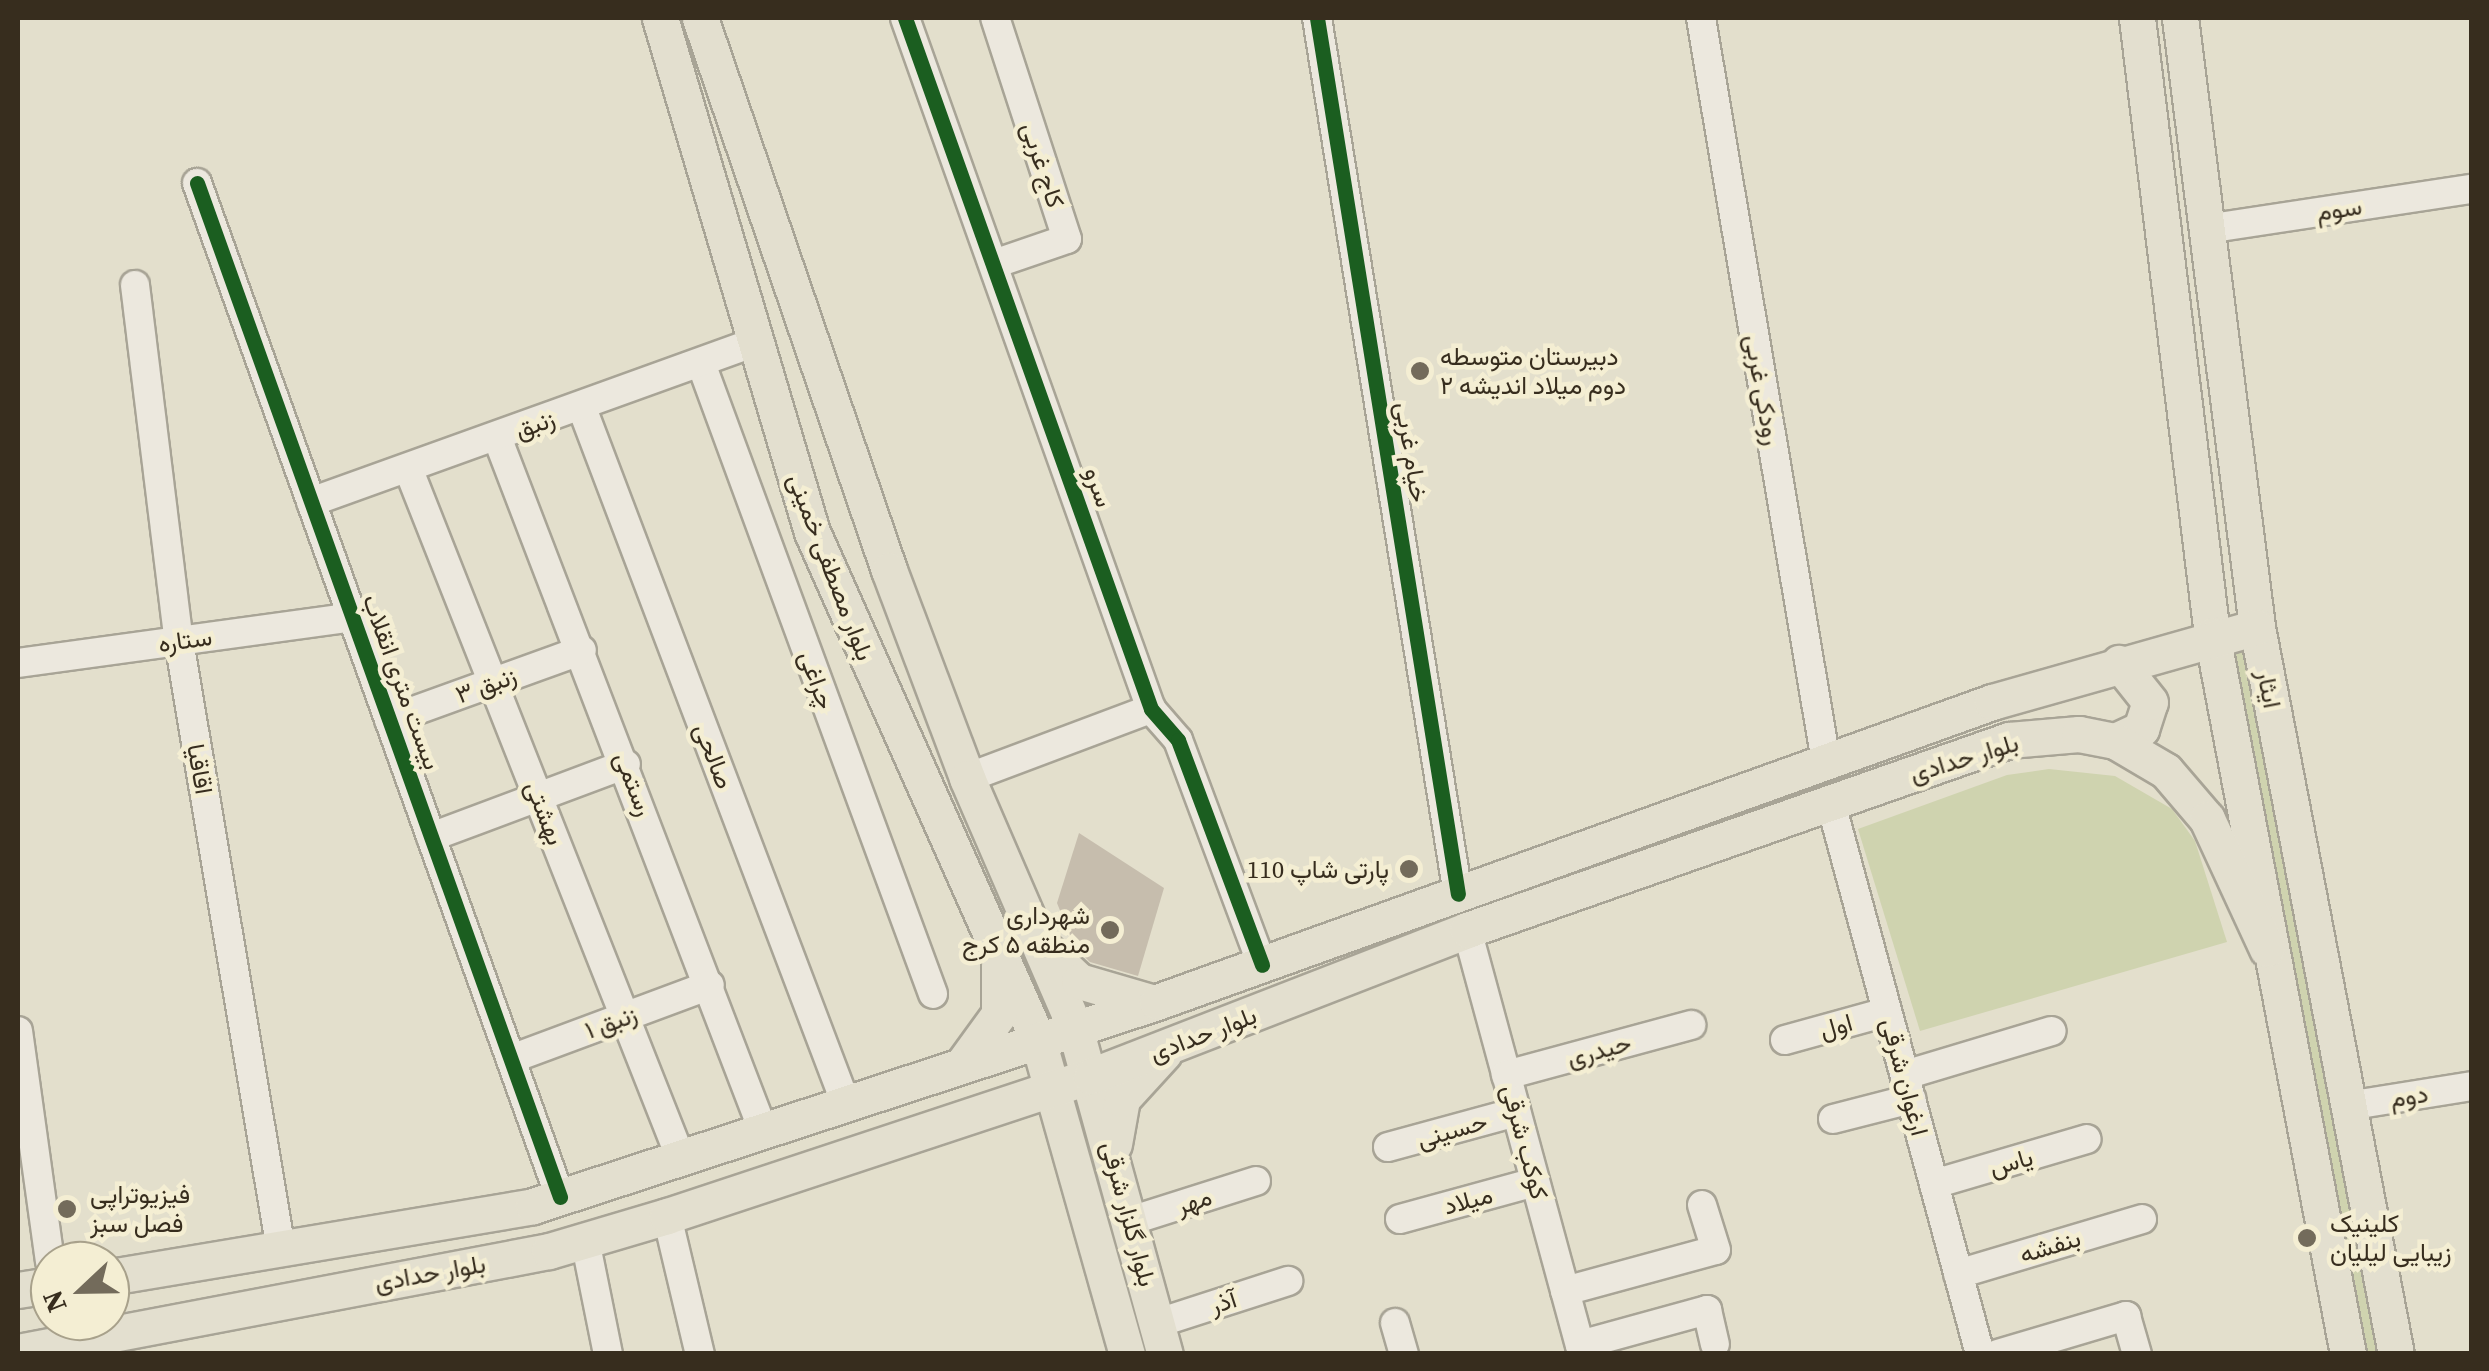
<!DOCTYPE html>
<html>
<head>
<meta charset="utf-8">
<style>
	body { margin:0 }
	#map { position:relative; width:2489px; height:1371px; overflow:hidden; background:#e3dfcc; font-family:"Source Serif 4",Vazirmatn,serif }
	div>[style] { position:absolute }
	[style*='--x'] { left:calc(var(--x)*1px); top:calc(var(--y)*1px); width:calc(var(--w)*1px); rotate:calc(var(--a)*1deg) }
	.green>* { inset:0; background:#cfd3af; transform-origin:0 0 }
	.building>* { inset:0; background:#c6bdad }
	.roads { filter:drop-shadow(2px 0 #a8a496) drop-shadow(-2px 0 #a8a496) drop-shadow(0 2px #a8a496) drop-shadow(0 -2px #a8a496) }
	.minor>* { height:28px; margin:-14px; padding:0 14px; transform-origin:14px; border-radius:14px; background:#ece8de }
	.major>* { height:35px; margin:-17.5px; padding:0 17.5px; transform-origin:17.5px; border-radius:17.5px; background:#e3dfcf }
	.cycleway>* { height:15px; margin:-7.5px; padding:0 7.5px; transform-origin:7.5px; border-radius:7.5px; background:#1b5e20 }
	.dots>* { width:28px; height:28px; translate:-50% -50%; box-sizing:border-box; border:5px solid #f4eed3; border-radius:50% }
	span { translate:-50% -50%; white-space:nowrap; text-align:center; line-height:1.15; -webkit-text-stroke:9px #f4eed3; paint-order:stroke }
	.street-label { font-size:25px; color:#372d1e }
	.poi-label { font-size:25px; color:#372d1e }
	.left { translate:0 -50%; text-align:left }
	.right { translate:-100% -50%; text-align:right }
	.frame { position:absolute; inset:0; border:20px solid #372d1e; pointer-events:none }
	.north { position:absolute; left:30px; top:1241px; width:100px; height:100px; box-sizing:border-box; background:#f4eed3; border:2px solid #a8a18b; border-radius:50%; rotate:248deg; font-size:28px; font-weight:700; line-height:40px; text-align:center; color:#372d1e }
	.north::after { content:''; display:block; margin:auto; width:35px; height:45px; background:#736b5b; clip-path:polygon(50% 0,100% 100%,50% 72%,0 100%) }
</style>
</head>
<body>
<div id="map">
	<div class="green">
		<div style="left:2246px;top:641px;width:726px;height:26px;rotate:79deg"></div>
		<div style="clip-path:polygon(2049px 769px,2115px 776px,2172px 809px,2195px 841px,2227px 942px,1920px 1031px,1858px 829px,2007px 775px)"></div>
	</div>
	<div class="building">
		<div style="clip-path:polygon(1079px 833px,1164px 888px,1138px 976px,1090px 962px,1075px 948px,1057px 903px)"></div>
	</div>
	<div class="roads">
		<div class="minor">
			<div style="--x:905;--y:18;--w:733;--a:70.4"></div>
			<div style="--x:1151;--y:709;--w:41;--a:48.9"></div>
			<div style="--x:1178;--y:740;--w:240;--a:69.5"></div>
			<div style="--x:1317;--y:18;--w:887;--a:80.86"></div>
			<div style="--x:1701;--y:18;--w:754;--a:80.46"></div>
			<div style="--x:197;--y:183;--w:1077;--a:70.3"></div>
			<div style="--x:2206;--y:229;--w:269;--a:-8.6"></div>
			<div style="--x:994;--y:264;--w:77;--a:-18.9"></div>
			<div style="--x:1067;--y:239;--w:232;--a:-108"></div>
			<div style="--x:135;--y:285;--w:359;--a:83"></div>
			<div style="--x:179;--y:641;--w:617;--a:80.49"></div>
			<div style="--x:702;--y:366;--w:669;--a:69.8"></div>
			<div style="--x:582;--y:408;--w:744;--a:69.23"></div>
			<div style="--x:497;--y:437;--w:745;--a:69.01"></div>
			<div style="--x:408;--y:468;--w:743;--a:68.44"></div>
			<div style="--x:311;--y:502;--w:473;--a:-19.8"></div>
			<div style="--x:18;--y:663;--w:337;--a:-7.8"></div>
			<div style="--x:389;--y:720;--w:205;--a:-19.9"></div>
			<div style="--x:967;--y:778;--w:197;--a:-20.6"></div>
			<div style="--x:1830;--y:800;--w:574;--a:74.85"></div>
			<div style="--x:431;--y:837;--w:208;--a:-20.5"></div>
			<div style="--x:1467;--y:930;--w:439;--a:74.8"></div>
			<div style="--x:18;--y:1031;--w:233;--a:82.1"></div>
			<div style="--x:1785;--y:1040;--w:106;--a:-15.4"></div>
			<div style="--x:511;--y:1059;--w:212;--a:-20.4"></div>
			<div style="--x:1506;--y:1075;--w:192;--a:-15.1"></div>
			<div style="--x:1905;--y:1075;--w:153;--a:-16.7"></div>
			<div style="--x:2347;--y:1106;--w:127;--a:-9.1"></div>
			<div style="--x:1833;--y:1119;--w:81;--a:-14.4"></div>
			<div style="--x:1388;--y:1147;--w:133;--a:-15.3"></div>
			<div style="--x:1934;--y:1184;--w:159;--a:-16.4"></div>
			<div style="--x:667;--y:1216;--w:142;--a:76.6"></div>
			<div style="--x:1400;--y:1219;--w:140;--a:-15.3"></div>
			<div style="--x:1133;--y:1220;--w:129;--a:-17.6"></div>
			<div style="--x:585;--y:1240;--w:116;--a:78.6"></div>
			<div style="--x:1958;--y:1274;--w:192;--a:-16.6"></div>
			<div style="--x:1565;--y:1291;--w:156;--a:-15.2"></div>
			<div style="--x:1716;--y:1250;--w:47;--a:-107.3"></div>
			<div style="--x:1158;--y:1323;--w:137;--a:-17.9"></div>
			<div style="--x:1395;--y:1323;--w:32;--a:74"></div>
			<div style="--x:1580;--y:1345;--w:132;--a:-15.4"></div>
			<div style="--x:1707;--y:1310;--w:35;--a:77"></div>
			<div style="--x:1998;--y:1354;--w:134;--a:-16.5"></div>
			<div style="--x:2126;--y:1316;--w:40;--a:74"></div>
		</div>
		<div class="major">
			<div style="--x:660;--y:18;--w:536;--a:73.53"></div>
			<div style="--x:812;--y:532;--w:556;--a:66.02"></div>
			<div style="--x:1038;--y:1040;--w:326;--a:74.2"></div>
			<div style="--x:700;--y:18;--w:583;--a:71.1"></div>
			<div style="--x:889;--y:570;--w:222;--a:69.4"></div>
			<div style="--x:967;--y:778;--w:272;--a:66.6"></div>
			<div style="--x:1075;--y:1028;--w:338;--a:74.6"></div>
			<div style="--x:2137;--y:18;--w:622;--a:83.07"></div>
			<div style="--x:2212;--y:635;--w:732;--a:79.29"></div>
			<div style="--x:2180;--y:18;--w:614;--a:82.79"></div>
			<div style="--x:2257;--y:627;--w:740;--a:79.18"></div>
			<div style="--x:2115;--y:741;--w:29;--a:-25"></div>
			<div style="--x:2141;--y:729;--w:28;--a:-72"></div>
			<div style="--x:2150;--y:702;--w:50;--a:-128.5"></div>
			<div style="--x:1045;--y:949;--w:47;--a:43.3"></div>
			<div style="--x:1079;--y:981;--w:75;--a:16.3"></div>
			<div style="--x:962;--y:1065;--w:63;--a:-54"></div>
			<div style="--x:999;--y:1014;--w:49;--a:-90"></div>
			<div style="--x:1114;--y:1144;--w:46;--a:-79.9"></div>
			<div style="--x:1122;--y:1099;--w:62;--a:-47.6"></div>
			<div style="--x:110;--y:1277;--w:429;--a:-9.5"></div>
			<div style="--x:533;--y:1206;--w:656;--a:-18.1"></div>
			<div style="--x:1157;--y:1002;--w:887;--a:-19.76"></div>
			<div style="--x:1992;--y:702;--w:275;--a:-15.8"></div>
			<div style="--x:18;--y:1290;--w:32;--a:-9"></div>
			<div style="--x:18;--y:1352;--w:541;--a:-10.77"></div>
			<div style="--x:549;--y:1251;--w:123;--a:-16.5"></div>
			<div style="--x:667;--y:1216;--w:447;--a:-18.3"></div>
			<div style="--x:1091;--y:1076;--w:403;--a:-21.2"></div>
			<div style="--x:1467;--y:930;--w:574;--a:-19.32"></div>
			<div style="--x:2009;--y:740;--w:70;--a:-4.9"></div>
			<div style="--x:2079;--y:734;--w:37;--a:11"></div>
			<div style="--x:2115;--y:741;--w:59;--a:30.5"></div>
			<div style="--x:2166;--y:771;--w:63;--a:49.5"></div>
			<div style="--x:2207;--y:819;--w:143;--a:65.2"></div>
		</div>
	</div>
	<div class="cycleway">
		<div style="--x:905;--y:18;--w:733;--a:70.4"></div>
		<div style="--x:1151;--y:709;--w:41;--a:48.9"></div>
		<div style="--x:1178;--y:740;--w:240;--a:69.5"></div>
		<div style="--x:1317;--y:18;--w:887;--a:80.86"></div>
		<div style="--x:197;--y:183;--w:1077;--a:70.3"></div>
	</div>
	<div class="dots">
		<div style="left:1420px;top:371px;background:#736b5b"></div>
		<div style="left:1409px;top:869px;background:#736b5b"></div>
		<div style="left:1110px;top:930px;background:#736b5b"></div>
		<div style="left:67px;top:1209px;background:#736b5b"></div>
		<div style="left:2307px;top:1238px;background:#736b5b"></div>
	</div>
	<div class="street-label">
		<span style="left:1043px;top:165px;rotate:72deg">کاج غربی</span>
		<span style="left:2339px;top:209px;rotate:-9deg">سوم</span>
		<span style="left:1763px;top:390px;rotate:80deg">رودکی غربی</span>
		<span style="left:535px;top:424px;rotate:-19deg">زنبق</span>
		<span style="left:1412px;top:452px;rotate:81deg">خیام غربی</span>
		<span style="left:1099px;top:487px;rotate:71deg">سرو</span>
		<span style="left:831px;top:567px;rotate:69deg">بلوار مصطفی خمینی</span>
		<span style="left:185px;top:640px;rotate:-8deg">ستاره</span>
		<span style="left:817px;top:680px;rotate:70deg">چراغی</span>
		<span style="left:402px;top:682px;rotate:70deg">بیست متری انقلاب</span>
		<span style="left:486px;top:685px;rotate:-20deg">زنبق ۳</span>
		<span style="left:2269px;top:689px;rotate:79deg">ایثار</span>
		<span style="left:714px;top:756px;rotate:69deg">صالحی</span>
		<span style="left:1964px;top:758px;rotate:-17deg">بلوار حدادی</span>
		<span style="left:200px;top:769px;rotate:80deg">اقاقیا</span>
		<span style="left:634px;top:784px;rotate:69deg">رستمی</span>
		<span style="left:545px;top:813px;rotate:69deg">بهشتی</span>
		<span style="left:611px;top:1022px;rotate:-20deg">زنبق ۱</span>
		<span style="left:1836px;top:1026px;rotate:-16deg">اول</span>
		<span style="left:1203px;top:1034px;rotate:-21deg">بلوار حدادی</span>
		<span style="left:1599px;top:1050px;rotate:-15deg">حیدری</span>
		<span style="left:1905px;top:1077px;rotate:75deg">ارغوان شرقی</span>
		<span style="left:2409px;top:1096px;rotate:-9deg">دوم</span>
		<span style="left:1452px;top:1130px;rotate:-16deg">حسینی</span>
		<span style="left:1525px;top:1142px;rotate:75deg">کوکب شرقی</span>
		<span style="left:2011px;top:1162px;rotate:-16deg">یاس</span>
		<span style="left:1468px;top:1200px;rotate:-15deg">میلاد</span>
		<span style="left:1194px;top:1201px;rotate:-18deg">مهر</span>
		<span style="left:1129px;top:1214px;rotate:75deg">بلوار گلزار شرقی</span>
		<span style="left:2050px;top:1246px;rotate:-17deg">بنفشه</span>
		<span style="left:430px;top:1273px;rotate:-10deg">بلوار حدادی</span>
		<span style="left:1223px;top:1302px;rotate:-18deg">آذر</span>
	</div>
	<div class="poi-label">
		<span class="left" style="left:1440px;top:371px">دبیرستان متوسطه<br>دوم میلاد اندیشه ۲</span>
		<span class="right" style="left:1389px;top:869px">پارتی شاپ 110</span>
		<span class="right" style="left:1090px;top:930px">شهرداری<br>منطقه ۵ کرج</span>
		<span class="left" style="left:90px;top:1209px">فیزیوتراپی<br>فصل سبز</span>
		<span class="left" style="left:2330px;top:1238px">کلینیک<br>زیبایی لیلیان</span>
	</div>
	<div class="frame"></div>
	<div class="north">N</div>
</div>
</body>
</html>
